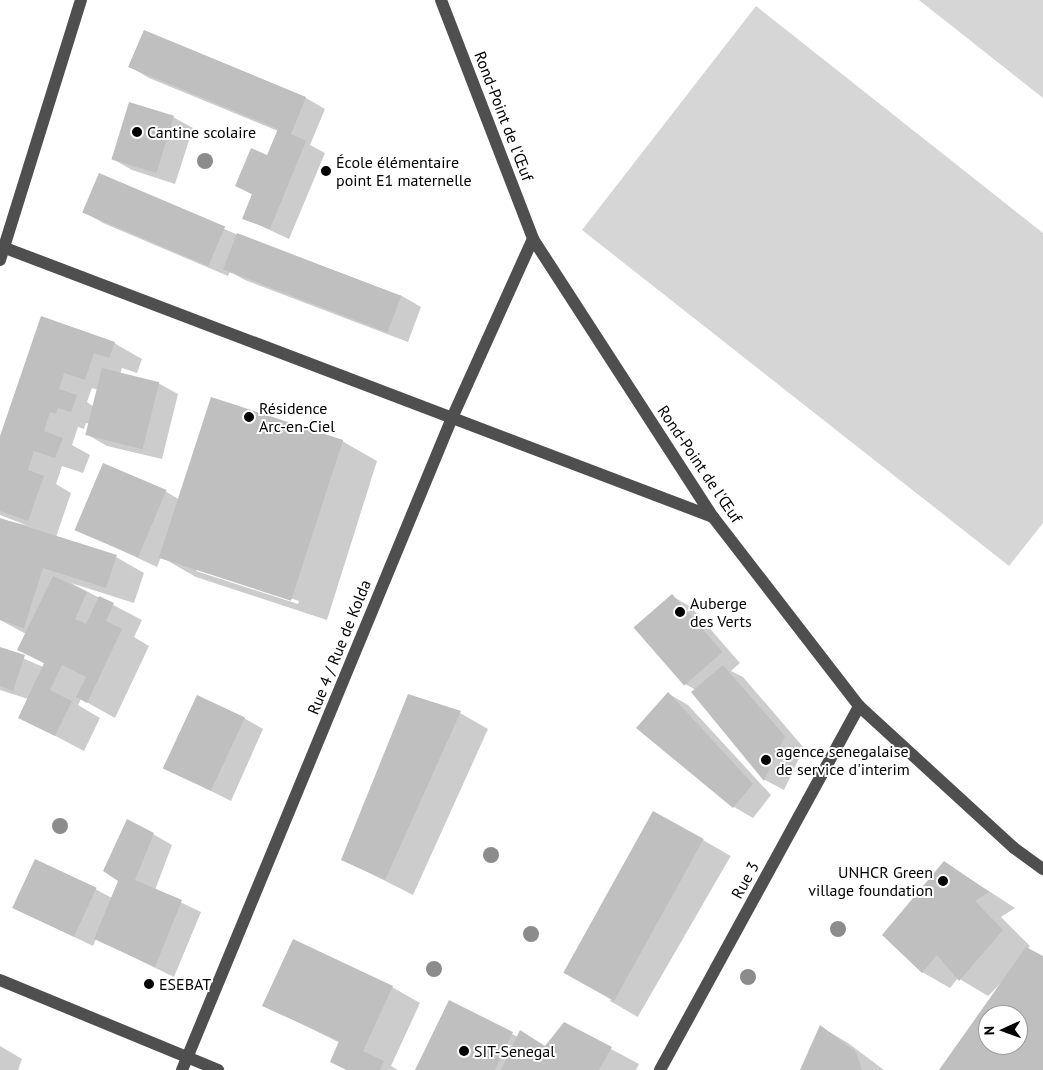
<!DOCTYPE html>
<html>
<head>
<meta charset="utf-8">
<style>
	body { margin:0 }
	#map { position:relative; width:1043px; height:1070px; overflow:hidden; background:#fff; font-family:"PT Sans",sans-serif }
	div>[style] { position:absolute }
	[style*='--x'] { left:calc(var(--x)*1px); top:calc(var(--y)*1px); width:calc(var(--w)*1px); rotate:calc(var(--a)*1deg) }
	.green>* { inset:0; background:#d6d6d6 }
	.shadow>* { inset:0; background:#0003; transform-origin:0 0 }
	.building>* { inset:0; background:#bfbfbf; transform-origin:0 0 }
	.minor>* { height:12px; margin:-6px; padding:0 6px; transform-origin:6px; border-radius:6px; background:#4f4f4f }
	.trees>* { width:16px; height:16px; margin:-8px; border-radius:50%; background:#8c8c8c }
	.dots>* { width:14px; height:14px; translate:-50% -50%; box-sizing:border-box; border:2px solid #fff; border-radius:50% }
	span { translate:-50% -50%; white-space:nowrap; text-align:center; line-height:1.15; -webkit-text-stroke:4px #fff; paint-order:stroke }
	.street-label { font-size:16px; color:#000 }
	.poi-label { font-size:16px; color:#000 }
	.left { translate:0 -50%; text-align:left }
	.right { translate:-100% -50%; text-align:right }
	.north { position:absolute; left:978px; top:1005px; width:50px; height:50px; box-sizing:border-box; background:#fff; border:1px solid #999; border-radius:50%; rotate:268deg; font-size:14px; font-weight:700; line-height:20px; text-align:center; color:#000 }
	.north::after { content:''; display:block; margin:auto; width:18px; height:22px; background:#000; clip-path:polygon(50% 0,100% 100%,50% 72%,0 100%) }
</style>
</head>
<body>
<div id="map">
	<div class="green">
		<div style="clip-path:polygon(919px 0,1043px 0,1043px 98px)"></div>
		<div style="clip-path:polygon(756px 6px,1043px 233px,1043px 523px,1009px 566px,582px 230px)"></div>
	</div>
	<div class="shadow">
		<div style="clip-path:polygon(144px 31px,306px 98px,325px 109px,310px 145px,325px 153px,289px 239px,244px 218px,253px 195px,237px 186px,268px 157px,278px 131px,149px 78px,130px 67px)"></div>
		<div style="clip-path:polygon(173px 117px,193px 128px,175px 184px,132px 170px,113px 159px)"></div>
		<div style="clip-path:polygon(99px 174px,238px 235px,402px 296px,421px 307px,408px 342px,245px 280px,230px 272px,228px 276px,103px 223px,84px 212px)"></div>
		<div style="clip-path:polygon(evenodd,42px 318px,114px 343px,142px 359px,137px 373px,122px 368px,120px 374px,158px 383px,178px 394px,162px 459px,107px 446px,88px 435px,90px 424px,86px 423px,84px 429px,78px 427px,72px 445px,90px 455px,83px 473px,62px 466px,56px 484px,71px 493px,56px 537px,116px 557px,144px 573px,134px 603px,71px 583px,142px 620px,134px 637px,149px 646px,115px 718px,81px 699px,78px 705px,100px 718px,84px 751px,19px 717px,28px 699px,0 690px,0 648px,43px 667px,45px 664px,19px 649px,26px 634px,0 620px,0 519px,26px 525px,0 515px,0 441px,42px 318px,92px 388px,98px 390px,94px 407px,87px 402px,92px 388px)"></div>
		<div style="clip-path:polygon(evenodd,342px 441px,377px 461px,327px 620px,196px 577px,161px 557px,157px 567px,76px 529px,165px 491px,180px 500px,342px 441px,198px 569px,299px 601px,298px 604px,196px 571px,198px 569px)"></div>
		<div style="clip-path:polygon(672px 596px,691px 607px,740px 663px,731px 671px,743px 677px,804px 748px,784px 790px,765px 780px,692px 692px,696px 690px,685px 684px)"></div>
		<div style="clip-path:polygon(669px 694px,688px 705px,771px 795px,753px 818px,734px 807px,638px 728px)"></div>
		<div style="clip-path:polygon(460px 713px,488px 729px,413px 895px,342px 859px)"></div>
		<div style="clip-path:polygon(244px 718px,263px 729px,231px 801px,165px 768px)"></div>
		<div style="clip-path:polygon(153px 834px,172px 845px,155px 890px,201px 912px,174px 977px,96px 939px,93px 946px,14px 908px,95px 889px,112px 898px,120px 881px)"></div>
		<div style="left:703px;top:840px;width:32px;height:186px;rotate:30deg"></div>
		<div style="clip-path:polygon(evenodd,944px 862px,1015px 908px,1001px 917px,1030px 946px,1028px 949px,1043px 958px,1043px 1070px,941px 1070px,1006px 978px,988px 996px,958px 978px,950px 988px,922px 972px,944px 862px,988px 1015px,1018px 1015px,1018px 1045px,988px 1045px,988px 1015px)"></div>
		<div style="clip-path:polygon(392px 987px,420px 1003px,391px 1066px,398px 1070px,346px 1070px,332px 1062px,340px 1043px,264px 1005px)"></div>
		<div style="clip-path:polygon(450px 1002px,518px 1037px,546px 1047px,564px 1024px,639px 1064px,636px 1070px,416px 1070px)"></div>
		<div style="clip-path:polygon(821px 1027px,848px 1043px,884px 1070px,801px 1070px)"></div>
		<div style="clip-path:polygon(0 1046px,22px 1059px,18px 1070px,0 1070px)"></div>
	</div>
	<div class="building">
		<div style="clip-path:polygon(144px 30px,306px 97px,291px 134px,306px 141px,270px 229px,242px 219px,252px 194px,235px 186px,251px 148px,267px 155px,278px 129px,128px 67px)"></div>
		<div style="left:129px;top:102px;width:47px;height:60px;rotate:17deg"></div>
		<div style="left:99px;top:173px;width:137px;height:43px;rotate:23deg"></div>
		<div style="left:237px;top:233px;width:176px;height:39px;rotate:21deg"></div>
		<div style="clip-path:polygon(41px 316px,115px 342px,109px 358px,94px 353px,85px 380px,64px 373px,59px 389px,77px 395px,71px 412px,58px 408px,56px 414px,50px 412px,44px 431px,63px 438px,55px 458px,34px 451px,28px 470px,44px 476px,28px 521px,0 511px,0 436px)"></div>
		<div style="left:102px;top:368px;width:59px;height:69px;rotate:14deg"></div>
		<div style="left:211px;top:397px;width:139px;height:169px;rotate:18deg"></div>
		<div style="left:103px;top:463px;width:69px;height:73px;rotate:23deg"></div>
		<div style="clip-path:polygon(0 518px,117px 555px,106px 588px,43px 568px,24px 628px,0 620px)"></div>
		<div style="clip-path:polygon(53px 576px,87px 592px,75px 619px,86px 624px,99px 596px,114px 603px,106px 621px,122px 629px,87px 703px,76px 697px,86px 677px,62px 665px,50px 690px,72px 701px,55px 736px,18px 718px,44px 663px,17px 650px)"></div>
		<div style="left:672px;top:594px;width:77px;height:51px;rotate:49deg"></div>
		<div style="clip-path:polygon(0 647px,25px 655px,13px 691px,0 686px)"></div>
		<div style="clip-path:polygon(723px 665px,785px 736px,764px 781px,691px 692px)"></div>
		<div style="clip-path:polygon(668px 692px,753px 784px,733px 808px,636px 728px)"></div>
		<div style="clip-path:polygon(408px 694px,461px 711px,385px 880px,341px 860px)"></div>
		<div style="left:197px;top:695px;width:53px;height:81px;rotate:25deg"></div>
		<div style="left:653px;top:811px;width:58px;height:185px;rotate:29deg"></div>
		<div style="clip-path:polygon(127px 819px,154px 833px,135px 880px,182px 900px,155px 967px,94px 939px,118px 881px,103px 871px)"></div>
		<div style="left:35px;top:859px;width:68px;height:54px;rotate:25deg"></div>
		<div style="clip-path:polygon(944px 861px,989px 892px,975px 901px,1003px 930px,959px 981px,937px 955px,922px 973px,882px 935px)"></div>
		<div style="clip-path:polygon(293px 939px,393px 986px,363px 1051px,384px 1061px,380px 1070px,347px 1070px,330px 1062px,339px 1041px,262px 1006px)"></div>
		<div style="clip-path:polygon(evenodd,1026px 947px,1043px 956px,1043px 1070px,939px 1070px,1026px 947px,988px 1015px,1018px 1015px,1018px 1045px,988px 1045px,988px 1015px)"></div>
		<div style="clip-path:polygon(449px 1000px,513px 1032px,495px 1070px,415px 1070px)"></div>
		<div style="clip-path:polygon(564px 1022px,612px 1047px,599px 1070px,501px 1070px,520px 1030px,545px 1046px)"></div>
		<div style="clip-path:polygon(820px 1025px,856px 1052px,862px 1070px,800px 1070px)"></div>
	</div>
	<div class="minor">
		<div style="--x:441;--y:0;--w:256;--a:68.9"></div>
		<div style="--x:533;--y:239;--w:331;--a:57.1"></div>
		<div style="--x:713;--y:517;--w:239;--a:52.3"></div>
		<div style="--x:859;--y:706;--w:210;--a:42.5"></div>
		<div style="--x:1014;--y:848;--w:36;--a:36"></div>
		<div style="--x:0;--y:246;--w:763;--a:20.81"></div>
		<div style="--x:0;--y:260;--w:272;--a:-72.7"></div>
		<div style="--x:0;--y:980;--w:236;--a:22.4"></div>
		<div style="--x:182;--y:1070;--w:706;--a:-67.51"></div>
		<div style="--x:452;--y:418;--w:196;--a:-65.7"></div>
		<div style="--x:660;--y:1070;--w:415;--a:-61.3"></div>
	</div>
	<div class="trees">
		<div style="left:205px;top:161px"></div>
		<div style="left:60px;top:826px"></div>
		<div style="left:491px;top:855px"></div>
		<div style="left:838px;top:929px"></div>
		<div style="left:531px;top:934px"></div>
		<div style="left:434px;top:969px"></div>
		<div style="left:748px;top:977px"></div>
	</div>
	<div class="dots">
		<div style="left:137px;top:132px;background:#000"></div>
		<div style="left:326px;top:171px;background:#000"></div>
		<div style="left:249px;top:417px;background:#000"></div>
		<div style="left:680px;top:612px;background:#000"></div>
		<div style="left:766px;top:760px;background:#000"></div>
		<div style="left:943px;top:881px;background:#000"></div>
		<div style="left:149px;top:984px;background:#000"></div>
		<div style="left:464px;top:1051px;background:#000"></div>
	</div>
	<div class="street-label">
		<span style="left:504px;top:116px;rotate:69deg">Rond-Point de l'Œuf</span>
		<span style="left:700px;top:464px;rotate:56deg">Rond-Point de l'Œuf</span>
		<span style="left:339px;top:647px;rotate:-68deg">Rue 4 / Rue de Kolda</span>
		<span style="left:745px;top:880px;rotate:-61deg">Rue 3</span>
	</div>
	<div class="poi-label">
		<span class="left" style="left:147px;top:132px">Cantine scolaire</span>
		<span class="left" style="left:336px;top:171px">École élémentaire<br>point E1 maternelle</span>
		<span class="left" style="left:259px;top:417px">Résidence<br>Arc-en-Ciel</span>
		<span class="left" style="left:690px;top:612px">Auberge<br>des Verts</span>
		<span class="left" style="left:776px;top:760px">agence senegalaise<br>de service d'interim</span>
		<span class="right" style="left:933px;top:881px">UNHCR Green<br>village foundation</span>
		<span class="left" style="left:159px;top:984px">ESEBAT</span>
		<span class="left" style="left:474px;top:1051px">SIT-Senegal</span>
	</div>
	<div class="north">N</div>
</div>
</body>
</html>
